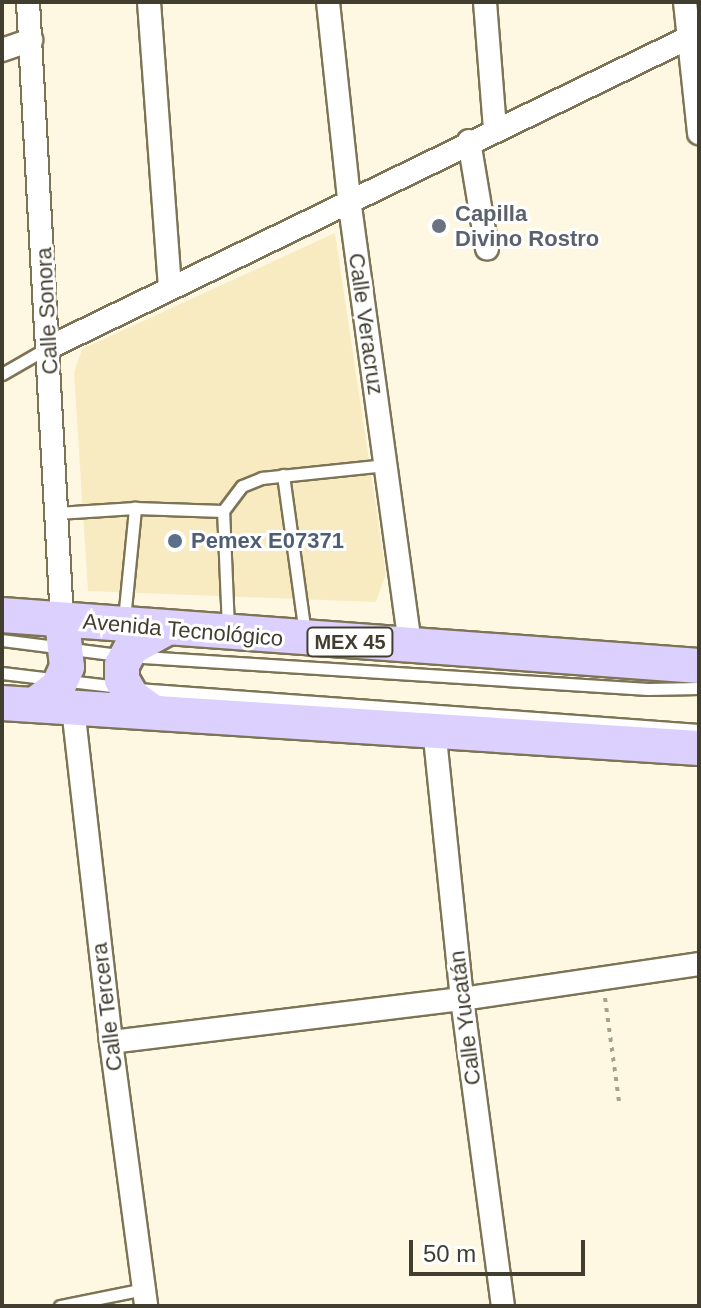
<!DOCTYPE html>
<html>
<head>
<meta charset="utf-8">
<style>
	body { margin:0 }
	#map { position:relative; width:701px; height:1308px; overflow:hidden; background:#fef8e3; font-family:Helvetica,sans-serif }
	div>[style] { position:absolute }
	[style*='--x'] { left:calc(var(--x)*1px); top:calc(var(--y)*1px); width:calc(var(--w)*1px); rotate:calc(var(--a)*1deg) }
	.built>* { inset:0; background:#f8ebc1 }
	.path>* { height:4px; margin-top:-2px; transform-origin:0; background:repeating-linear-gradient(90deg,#a6a18f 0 4px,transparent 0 10px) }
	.roads { filter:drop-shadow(2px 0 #7d7455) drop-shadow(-2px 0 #7d7455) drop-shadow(0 2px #7d7455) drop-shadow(0 -2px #7d7455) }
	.service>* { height:11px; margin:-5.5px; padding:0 5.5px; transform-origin:5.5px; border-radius:5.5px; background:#fff }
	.minor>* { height:22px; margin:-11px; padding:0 11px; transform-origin:11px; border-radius:11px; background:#fff }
	.primary>* { height:34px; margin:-17px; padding:0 17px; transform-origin:17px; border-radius:17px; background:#dcd1fe }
	.dots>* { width:22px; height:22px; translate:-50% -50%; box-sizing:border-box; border:4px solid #fff; border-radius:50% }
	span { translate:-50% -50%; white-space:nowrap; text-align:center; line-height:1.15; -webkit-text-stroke:6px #fff; paint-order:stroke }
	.shield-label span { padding:2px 6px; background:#fff; border:2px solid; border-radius:6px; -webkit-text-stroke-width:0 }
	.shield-label { font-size:20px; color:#413d2f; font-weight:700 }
	.worship-label { font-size:22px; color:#5b616d; font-weight:700 }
	.left { translate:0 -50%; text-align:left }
	.street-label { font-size:22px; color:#413d2f }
	.service-label { font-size:22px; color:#4e5e75; font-weight:700 }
	.frame { position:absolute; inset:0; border:4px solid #413d2f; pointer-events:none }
	.scale { position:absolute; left:409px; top:1240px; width:176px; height:36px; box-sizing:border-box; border:4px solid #413d2f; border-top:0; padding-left:10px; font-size:24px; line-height:28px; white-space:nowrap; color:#413d2f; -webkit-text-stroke:6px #fff; paint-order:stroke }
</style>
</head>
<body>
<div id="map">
	<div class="built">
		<div style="clip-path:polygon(335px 233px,386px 574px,376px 602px,88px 591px,74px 373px,82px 349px)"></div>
	</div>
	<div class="path">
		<div style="--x:605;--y:998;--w:104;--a:82.3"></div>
	</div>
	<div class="roads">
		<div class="service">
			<div style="--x:2;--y:374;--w:54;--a:-29.9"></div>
			<div style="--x:283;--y:475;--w:160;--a:82.1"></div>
			<div style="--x:57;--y:513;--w:78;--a:-3.7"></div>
			<div style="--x:135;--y:508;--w:88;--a:2"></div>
			<div style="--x:124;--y:619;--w:112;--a:-84.3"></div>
			<div style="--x:228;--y:628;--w:117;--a:-92.4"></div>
			<div style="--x:223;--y:511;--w:31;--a:-53"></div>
			<div style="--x:242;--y:486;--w:22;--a:-22"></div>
			<div style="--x:262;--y:478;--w:124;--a:-6"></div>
			<div style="--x:2;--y:640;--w:126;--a:7.3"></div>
			<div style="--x:127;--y:656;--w:522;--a:3.62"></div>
			<div style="--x:648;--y:689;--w:51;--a:-1.1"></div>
			<div style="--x:2;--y:673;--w:119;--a:6.8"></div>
			<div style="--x:137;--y:689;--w:563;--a:4.17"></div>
			<div style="--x:60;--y:1306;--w:86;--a:-11.4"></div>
		</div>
		<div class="minor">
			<div style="--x:28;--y:2;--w:619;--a:86.85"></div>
			<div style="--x:149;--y:2;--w:286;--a:85.8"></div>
			<div style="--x:328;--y:2;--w:198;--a:83.9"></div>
			<div style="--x:349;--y:199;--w:451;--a:82.2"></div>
			<div style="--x:485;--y:2;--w:126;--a:85.5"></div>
			<div style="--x:685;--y:2;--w:132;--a:83.9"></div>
			<div style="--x:2;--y:50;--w:31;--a:-19"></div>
			<div style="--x:469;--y:141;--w:109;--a:80.5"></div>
			<div style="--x:50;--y:347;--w:709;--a:-25.84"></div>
			<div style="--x:73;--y:708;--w:336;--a:83.5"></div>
			<div style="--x:111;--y:1042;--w:266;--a:82.4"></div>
			<div style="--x:434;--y:728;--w:272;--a:84.1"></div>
			<div style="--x:462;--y:999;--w:310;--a:82.4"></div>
			<div style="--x:111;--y:1042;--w:354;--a:-7"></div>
			<div style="--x:462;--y:999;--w:240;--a:-8.4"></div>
		</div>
		<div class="primary">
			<div style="--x:2;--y:615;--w:699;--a:4.18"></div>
			<div style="--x:2;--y:703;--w:698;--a:3.69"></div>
			<div style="--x:34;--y:705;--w:30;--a:-37"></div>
			<div style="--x:58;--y:687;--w:22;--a:-66"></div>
			<div style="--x:67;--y:667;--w:47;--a:-96.1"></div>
			<div style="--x:153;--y:712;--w:26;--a:-144"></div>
			<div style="--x:132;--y:697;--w:20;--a:-120"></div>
			<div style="--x:122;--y:680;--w:15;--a:-90"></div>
			<div style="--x:122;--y:665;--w:19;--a:-62"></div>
			<div style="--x:131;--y:648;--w:41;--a:-29.1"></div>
		</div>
	</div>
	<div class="dots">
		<div style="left:439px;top:226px;background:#6b7280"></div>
		<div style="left:175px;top:541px;background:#5c6f8a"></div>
	</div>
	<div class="shield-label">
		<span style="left:350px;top:642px">MEX 45</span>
	</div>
	<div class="worship-label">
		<span class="left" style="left:455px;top:226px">Capilla<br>Divino Rostro</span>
	</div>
	<div class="street-label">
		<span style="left:47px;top:311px;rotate:-93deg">Calle Sonora</span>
		<span style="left:366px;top:324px;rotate:82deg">Calle Veracruz</span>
		<span style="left:183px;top:630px;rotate:5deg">Avenida Tecnológico</span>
		<span style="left:107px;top:1007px;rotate:-97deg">Calle Tercera</span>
		<span style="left:465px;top:1018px;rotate:-97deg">Calle Yucatán</span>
	</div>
	<div class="service-label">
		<span class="left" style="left:191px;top:541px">Pemex E07371</span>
	</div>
	<div class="frame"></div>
	<div class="scale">50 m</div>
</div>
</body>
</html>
